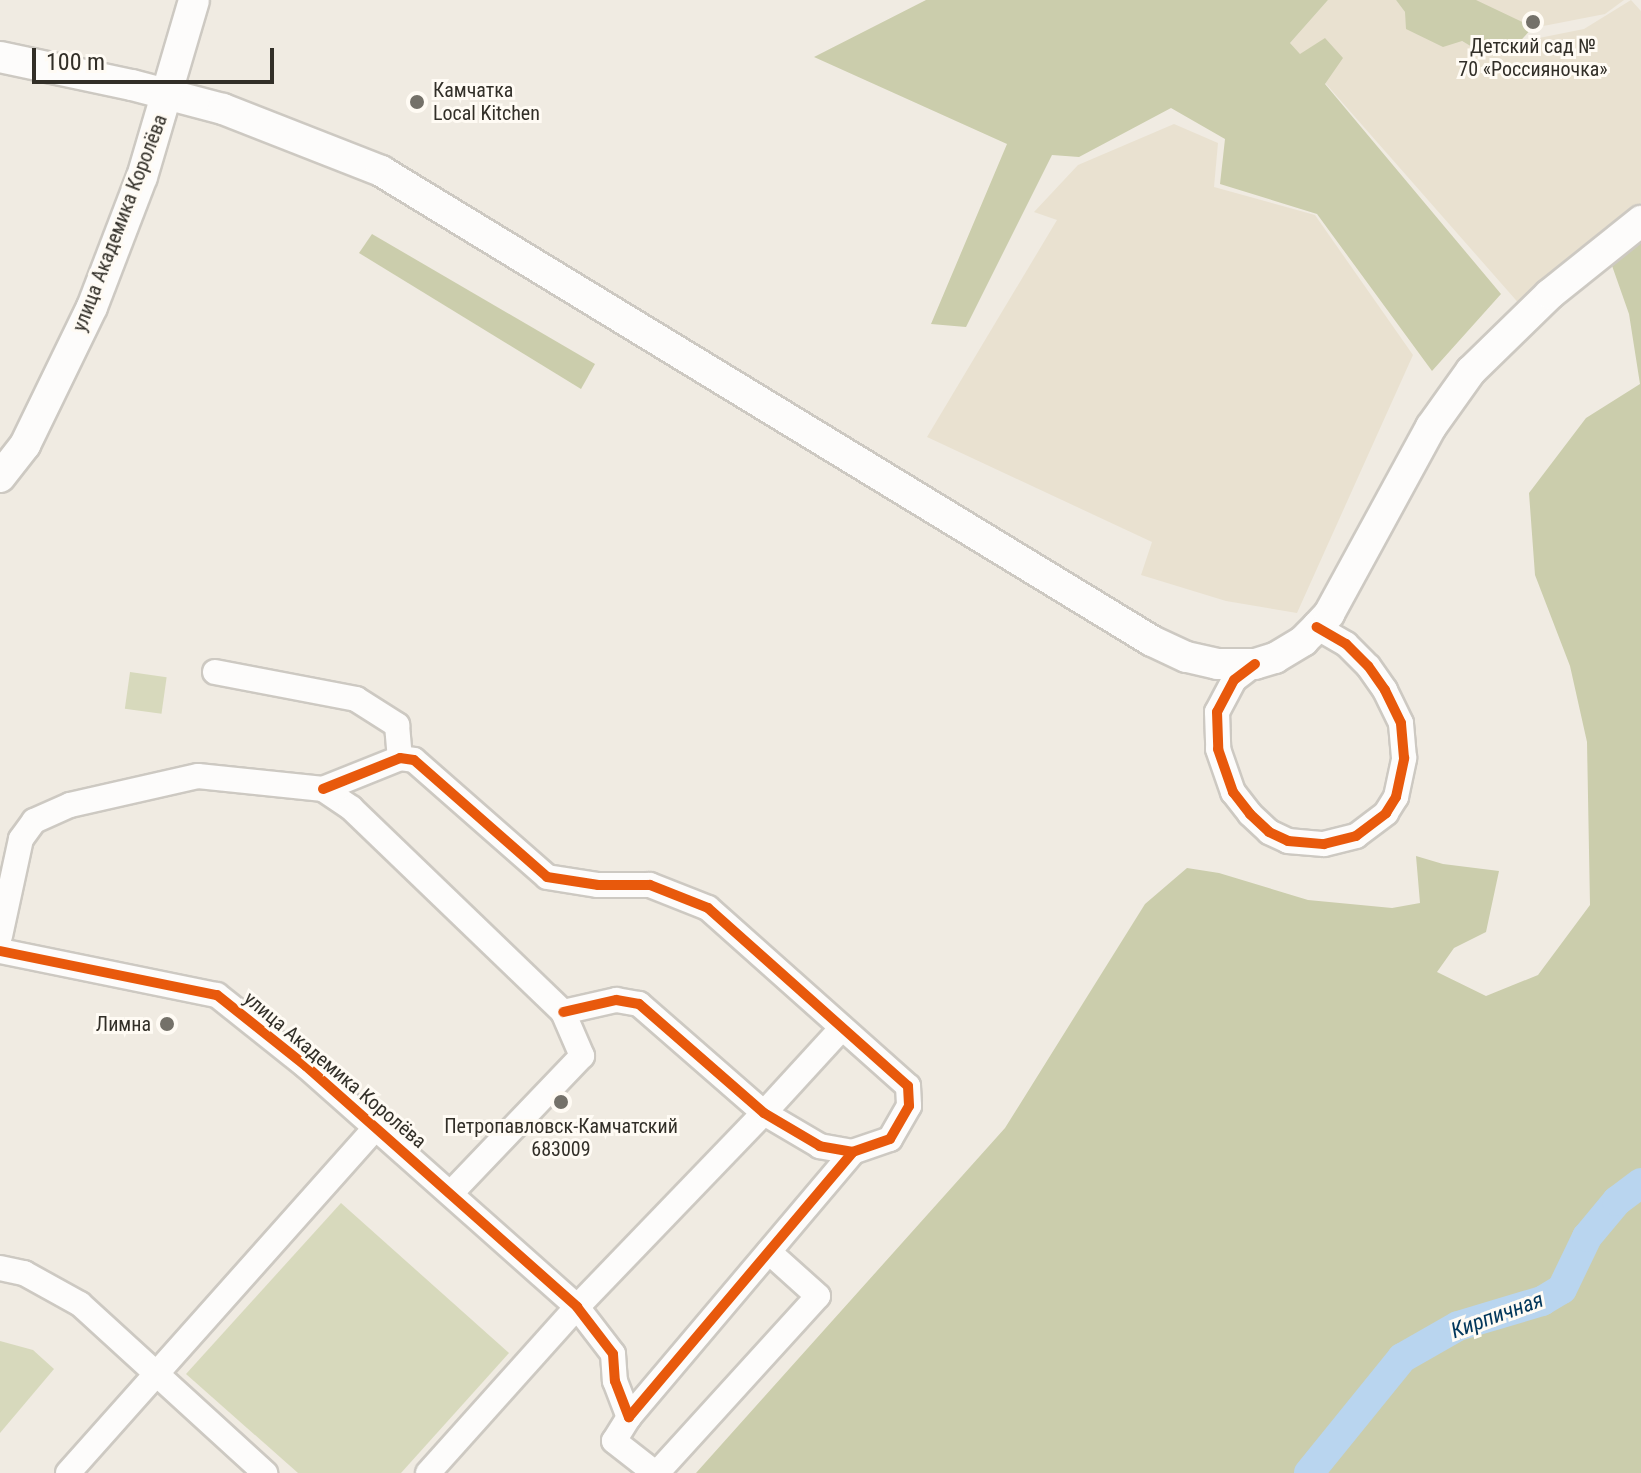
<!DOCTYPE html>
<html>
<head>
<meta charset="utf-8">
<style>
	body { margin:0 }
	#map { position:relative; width:1641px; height:1473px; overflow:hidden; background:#f0ebe2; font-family:"Roboto Condensed",sans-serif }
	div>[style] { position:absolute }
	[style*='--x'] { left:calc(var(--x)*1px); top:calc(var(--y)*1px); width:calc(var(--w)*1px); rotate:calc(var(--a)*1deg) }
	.built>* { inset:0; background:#e9e1d0 }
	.green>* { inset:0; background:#d7d9bc; transform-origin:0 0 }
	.forest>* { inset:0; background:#cbcdac }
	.river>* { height:30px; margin:-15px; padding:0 15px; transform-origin:15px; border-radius:15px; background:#b9d5ef }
	.roads { filter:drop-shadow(2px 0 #cdc9c2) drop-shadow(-2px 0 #cdc9c2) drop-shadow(0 2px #cdc9c2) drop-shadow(0 -2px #cdc9c2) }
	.minor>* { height:24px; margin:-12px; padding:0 12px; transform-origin:12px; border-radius:12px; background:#fdfcfb }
	.major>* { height:30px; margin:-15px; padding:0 15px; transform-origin:15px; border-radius:15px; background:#fdfcfb }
	.cycleway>* { height:10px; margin:-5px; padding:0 5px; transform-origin:5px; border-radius:5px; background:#e8590c }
	.dots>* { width:22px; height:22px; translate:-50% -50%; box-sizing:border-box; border:4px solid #fffbf4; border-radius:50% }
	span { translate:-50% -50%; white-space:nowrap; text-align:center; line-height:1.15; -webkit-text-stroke:6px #fffbf4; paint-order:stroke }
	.poi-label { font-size:20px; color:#322f28 }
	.left { translate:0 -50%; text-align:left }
	.right { translate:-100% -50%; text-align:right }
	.street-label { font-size:20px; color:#322f28 }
	.water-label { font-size:22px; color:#02375b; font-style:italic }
	.scale { position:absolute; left:32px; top:48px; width:242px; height:36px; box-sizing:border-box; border:4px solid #322f28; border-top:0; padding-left:10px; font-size:24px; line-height:28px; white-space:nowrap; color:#322f28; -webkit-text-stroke:6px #fffbf4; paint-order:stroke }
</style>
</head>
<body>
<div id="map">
	<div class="built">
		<div style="clip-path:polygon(1328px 0,1396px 0,1405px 12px,1479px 50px,1584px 29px,1631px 0,1641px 11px,1641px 203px,1522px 307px,1290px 43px)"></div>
		<div style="clip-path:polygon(1446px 0,1624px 0,1605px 14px,1523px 30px)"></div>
		<div style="clip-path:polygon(1174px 124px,1218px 143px,1214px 187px,1315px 215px,1413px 355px,1297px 613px,1226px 601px,1141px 575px,1152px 542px,927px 437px,1057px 220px,1034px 212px,1078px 165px)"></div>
	</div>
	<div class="green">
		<div style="left:130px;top:672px;width:37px;height:37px;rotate:8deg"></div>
		<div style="clip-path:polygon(341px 1203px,509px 1353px,401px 1473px,298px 1473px,186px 1374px)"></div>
		<div style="clip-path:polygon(0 1341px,33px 1350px,54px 1369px,0 1433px)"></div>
	</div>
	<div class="forest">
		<div style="clip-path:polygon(926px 0,1328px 0,1290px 43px,1300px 54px,1325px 38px,1343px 58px,1325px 84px,1501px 294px,1432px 371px,1317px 214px,1220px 184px,1225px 139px,1171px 108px,1079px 157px,1052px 155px,966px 327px,931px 324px,1007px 144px,814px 57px)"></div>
		<div style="clip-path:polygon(1396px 0,1476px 0,1533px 27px,1515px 47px,1479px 51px,1462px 41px,1443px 47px,1406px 29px,1405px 12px)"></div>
		<div style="clip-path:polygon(372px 234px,595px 364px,581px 389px,359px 253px)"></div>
		<div style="clip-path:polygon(1641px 235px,1641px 1473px,696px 1473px,1005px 1128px,1145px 904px,1187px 868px,1219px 873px,1308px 900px,1392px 908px,1420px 903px,1416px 856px,1443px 864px,1499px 871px,1486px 932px,1454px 948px,1437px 972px,1486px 996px,1538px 975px,1590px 905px,1587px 742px,1570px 666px,1535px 575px,1529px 493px,1586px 418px,1640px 384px,1629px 314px,1610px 260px)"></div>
	</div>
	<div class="river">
		<div style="--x:1309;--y:1473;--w:148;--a:-51"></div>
		<div style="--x:1402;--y:1358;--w:64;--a:-29.7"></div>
		<div style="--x:1458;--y:1326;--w:88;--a:-16.6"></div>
		<div style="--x:1542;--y:1301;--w:23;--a:-31"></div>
		<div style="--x:1562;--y:1289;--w:58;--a:-64.3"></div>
		<div style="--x:1587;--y:1237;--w:47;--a:-50.2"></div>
		<div style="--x:1617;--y:1201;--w:30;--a:-37"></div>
	</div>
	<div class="roads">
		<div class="minor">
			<div style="--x:1255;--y:664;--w:26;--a:143"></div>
			<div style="--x:1234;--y:680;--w:36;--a:118"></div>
			<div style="--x:1217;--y:712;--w:37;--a:88"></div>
			<div style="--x:1218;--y:749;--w:46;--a:70.8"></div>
			<div style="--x:1233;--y:792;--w:28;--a:52"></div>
			<div style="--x:1250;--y:814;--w:26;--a:43"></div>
			<div style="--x:1269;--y:832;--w:21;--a:25"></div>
			<div style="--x:1288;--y:841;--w:36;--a:5"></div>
			<div style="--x:1324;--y:844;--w:33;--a:-14"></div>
			<div style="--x:1356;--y:836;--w:38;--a:-37"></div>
			<div style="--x:1386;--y:813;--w:19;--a:-58"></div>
			<div style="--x:1396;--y:797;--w:40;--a:-78"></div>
			<div style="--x:1404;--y:758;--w:35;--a:-95"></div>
			<div style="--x:1401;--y:723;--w:37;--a:-116"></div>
			<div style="--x:1385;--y:690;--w:29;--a:-125"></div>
			<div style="--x:1368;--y:666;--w:31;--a:-135"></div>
			<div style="--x:1346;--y:644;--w:34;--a:-150"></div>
			<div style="--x:215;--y:672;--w:144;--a:10.8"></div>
			<div style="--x:356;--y:699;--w:49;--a:32.4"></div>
			<div style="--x:397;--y:725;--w:33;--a:85"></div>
			<div style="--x:323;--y:789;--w:83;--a:-21.9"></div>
			<div style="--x:400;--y:758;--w:14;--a:8"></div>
			<div style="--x:414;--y:760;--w:177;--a:41.3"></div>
			<div style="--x:547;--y:877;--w:52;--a:8.9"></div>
			<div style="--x:598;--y:885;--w:52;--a:0"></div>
			<div style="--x:650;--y:885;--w:62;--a:21.6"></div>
			<div style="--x:708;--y:908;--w:268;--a:41.7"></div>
			<div style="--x:908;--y:1086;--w:20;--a:87"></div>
			<div style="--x:909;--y:1106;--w:38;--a:120"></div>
			<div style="--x:890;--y:1139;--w:39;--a:161"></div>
			<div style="--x:853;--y:1152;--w:34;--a:-170"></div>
			<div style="--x:820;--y:1146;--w:65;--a:-149.5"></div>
			<div style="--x:764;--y:1113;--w:166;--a:-138.9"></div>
			<div style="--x:639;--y:1004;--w:23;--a:-170"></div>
			<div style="--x:616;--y:1000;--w:54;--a:167.2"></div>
			<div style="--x:0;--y:936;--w:99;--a:-77.8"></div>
			<div style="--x:21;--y:839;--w:22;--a:-54"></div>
			<div style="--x:34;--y:821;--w:39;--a:-24"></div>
			<div style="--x:70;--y:805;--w:131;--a:-12.8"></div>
			<div style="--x:198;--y:776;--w:126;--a:5.9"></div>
			<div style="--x:323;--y:789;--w:34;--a:34"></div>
			<div style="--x:351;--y:808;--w:294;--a:43.9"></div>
			<div style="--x:563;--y:1012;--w:48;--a:66.6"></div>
			<div style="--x:582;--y:1056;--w:190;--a:133.7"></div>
			<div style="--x:0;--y:951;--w:221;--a:11.5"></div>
			<div style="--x:217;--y:995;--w:114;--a:38.6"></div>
			<div style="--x:306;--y:1066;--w:363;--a:41.6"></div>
			<div style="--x:577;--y:1307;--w:59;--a:52.5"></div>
			<div style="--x:613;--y:1354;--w:27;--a:86"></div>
			<div style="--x:615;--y:1381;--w:39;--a:69"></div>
			<div style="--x:629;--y:1417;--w:347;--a:-49.8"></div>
			<div style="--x:0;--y:1268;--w:25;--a:12"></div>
			<div style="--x:24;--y:1273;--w:64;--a:29"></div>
			<div style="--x:80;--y:1304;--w:251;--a:42.4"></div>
			<div style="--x:629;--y:1417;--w:28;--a:122"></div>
			<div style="--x:614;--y:1441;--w:52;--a:38"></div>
			<div style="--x:68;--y:1473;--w:462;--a:-48.3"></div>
			<div style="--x:428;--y:1473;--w:223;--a:-48.1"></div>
			<div style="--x:577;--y:1307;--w:269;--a:-46.1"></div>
			<div style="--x:764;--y:1113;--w:115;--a:-47.5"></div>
			<div style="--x:657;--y:1473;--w:239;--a:-47.7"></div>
			<div style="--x:818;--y:1296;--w:66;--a:-138.1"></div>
		</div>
		<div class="major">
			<div style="--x:0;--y:57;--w:135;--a:12"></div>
			<div style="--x:132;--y:85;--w:94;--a:14.8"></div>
			<div style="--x:223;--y:109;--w:170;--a:21.4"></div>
			<div style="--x:381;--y:171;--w:903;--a:31.37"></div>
			<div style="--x:1152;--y:641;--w:38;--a:25"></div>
			<div style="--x:1187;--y:657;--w:31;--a:13"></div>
			<div style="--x:1217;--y:664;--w:38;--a:0"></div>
			<div style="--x:1255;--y:664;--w:21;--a:-17"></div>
			<div style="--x:1275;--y:658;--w:33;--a:-31"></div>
			<div style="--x:1303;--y:641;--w:20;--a:-45"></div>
			<div style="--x:1317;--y:627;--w:18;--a:-47"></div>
			<div style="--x:1329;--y:614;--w:213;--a:-61.4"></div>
			<div style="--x:1431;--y:427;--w:69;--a:-54.5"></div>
			<div style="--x:1471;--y:371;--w:110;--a:-44.3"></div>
			<div style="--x:1550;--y:294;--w:117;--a:-38.7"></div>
			<div style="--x:0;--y:477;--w:41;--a:-52"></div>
			<div style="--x:25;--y:445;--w:153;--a:-64.1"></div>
			<div style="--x:92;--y:307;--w:139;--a:-69"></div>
			<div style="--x:142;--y:177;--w:184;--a:-73.6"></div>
		</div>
	</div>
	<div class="cycleway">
		<div style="--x:1255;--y:664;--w:26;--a:143"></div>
		<div style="--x:1234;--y:680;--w:36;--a:118"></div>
		<div style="--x:1217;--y:712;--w:37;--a:88"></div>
		<div style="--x:1218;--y:749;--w:46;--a:70.8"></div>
		<div style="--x:1233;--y:792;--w:28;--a:52"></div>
		<div style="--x:1250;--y:814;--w:26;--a:43"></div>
		<div style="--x:1269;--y:832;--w:21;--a:25"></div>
		<div style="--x:1288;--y:841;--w:36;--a:5"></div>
		<div style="--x:1324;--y:844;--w:33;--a:-14"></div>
		<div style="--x:1356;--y:836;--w:38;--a:-37"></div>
		<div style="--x:1386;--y:813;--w:19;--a:-58"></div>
		<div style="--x:1396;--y:797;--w:40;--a:-78"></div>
		<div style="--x:1404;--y:758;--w:35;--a:-95"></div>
		<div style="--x:1401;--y:723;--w:37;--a:-116"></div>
		<div style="--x:1385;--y:690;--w:29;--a:-125"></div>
		<div style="--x:1368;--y:666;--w:31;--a:-135"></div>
		<div style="--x:1346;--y:644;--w:34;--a:-150"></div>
		<div style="--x:323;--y:789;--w:83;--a:-21.9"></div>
		<div style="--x:400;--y:758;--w:14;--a:8"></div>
		<div style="--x:414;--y:760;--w:177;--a:41.3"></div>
		<div style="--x:547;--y:877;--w:52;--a:8.9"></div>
		<div style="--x:598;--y:885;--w:52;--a:0"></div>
		<div style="--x:650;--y:885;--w:62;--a:21.6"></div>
		<div style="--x:708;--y:908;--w:268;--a:41.7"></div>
		<div style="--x:908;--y:1086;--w:20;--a:87"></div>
		<div style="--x:909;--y:1106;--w:38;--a:120"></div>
		<div style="--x:890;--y:1139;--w:39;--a:161"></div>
		<div style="--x:853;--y:1152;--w:34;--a:-170"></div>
		<div style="--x:820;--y:1146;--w:65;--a:-149.5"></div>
		<div style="--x:764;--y:1113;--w:166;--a:-138.9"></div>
		<div style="--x:639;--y:1004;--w:23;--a:-170"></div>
		<div style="--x:616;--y:1000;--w:54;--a:167.2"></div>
		<div style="--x:0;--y:951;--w:221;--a:11.5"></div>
		<div style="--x:217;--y:995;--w:114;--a:38.6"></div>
		<div style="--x:306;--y:1066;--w:363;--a:41.6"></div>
		<div style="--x:577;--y:1307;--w:59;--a:52.5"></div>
		<div style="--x:613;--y:1354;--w:27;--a:86"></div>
		<div style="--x:615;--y:1381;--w:39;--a:69"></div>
		<div style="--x:629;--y:1417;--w:347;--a:-49.8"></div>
	</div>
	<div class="dots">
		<div style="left:1533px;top:22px;background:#747169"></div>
		<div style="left:417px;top:102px;background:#747169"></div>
		<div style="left:167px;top:1024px;background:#747169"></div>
		<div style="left:561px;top:1102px;background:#747169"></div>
	</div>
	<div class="poi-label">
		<span style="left:1533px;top:58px">Детский сад №<br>70 «Россияночка»</span>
		<span class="left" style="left:433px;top:102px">Камчатка<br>Local Kitchen</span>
		<span class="right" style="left:151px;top:1024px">Лимна</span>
		<span style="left:561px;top:1138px">Петропавловск-Камчатский<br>683009</span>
	</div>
	<div class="street-label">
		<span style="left:120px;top:223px;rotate:-69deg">улица Академика Королёва</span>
		<span style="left:335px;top:1070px;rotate:40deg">улица Академика Королёва</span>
	</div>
	<div class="water-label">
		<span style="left:1497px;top:1315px;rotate:-20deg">Кирпичная</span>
	</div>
	<div class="scale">100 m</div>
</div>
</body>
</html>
